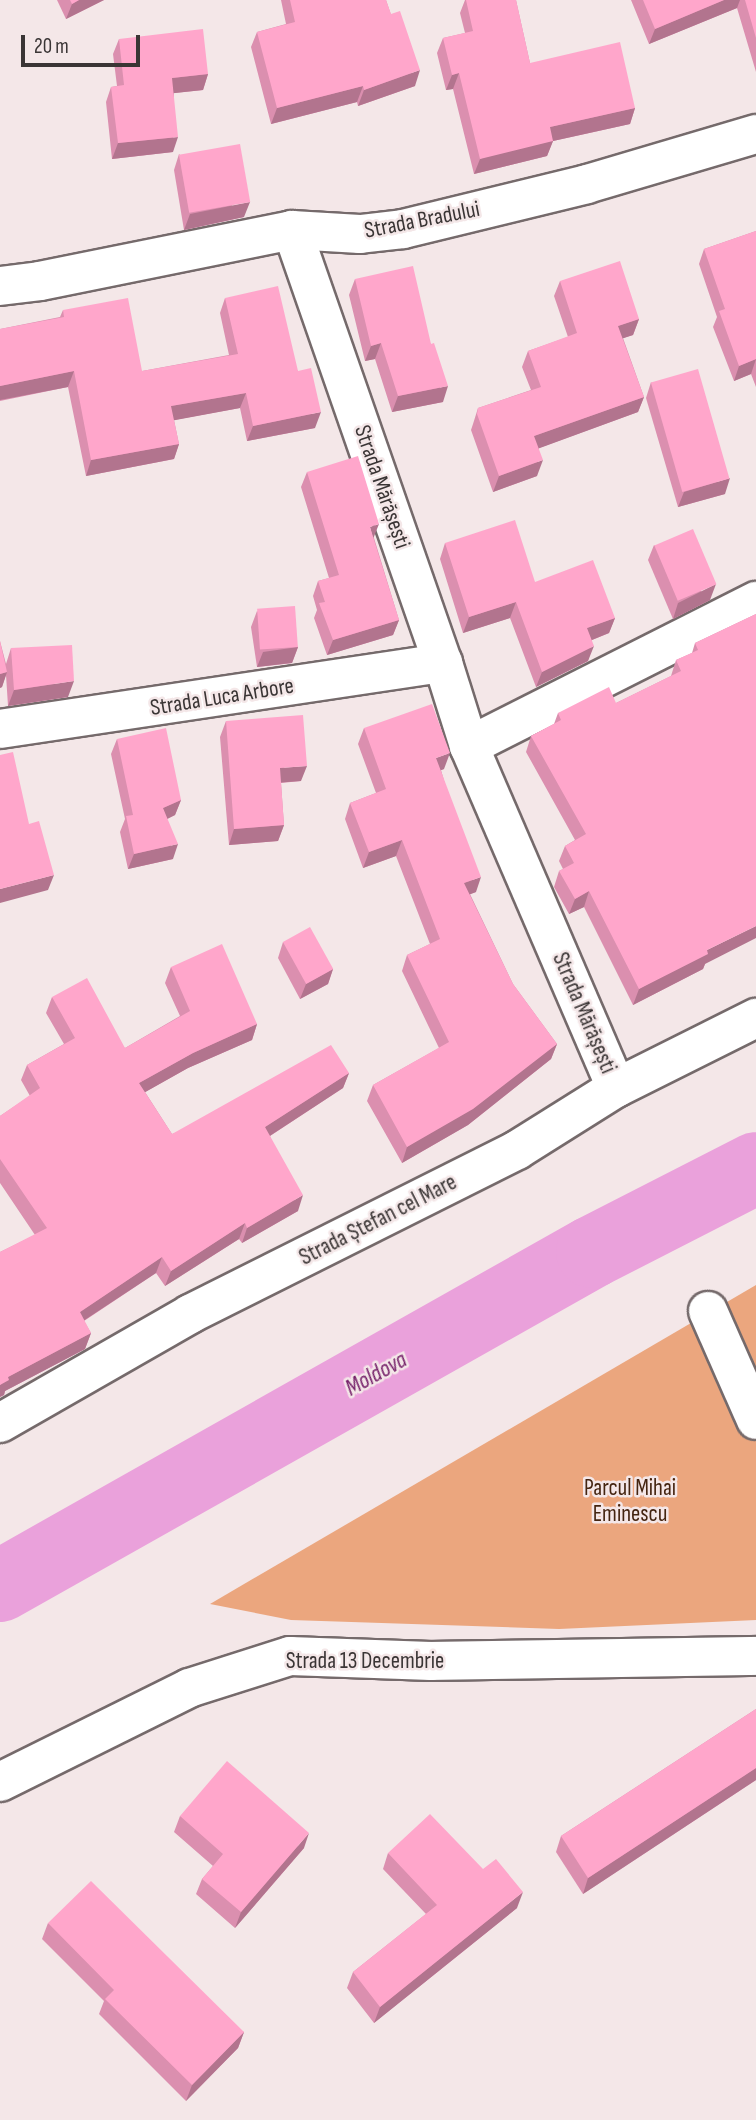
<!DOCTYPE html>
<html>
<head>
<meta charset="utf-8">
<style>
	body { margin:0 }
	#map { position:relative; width:756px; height:2120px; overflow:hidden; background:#f4e7e8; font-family:"Sofia Sans Condensed",sans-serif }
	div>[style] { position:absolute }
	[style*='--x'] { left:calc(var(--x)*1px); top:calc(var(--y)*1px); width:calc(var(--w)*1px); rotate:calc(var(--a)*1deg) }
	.green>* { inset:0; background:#eba67e }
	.river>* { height:72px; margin:-36px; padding:0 36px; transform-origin:36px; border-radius:36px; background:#eaa1db }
	.roads { filter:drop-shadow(2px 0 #756a6b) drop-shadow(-2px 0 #756a6b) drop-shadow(0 2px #756a6b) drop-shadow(0 -2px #756a6b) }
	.minor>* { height:38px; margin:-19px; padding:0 19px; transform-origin:19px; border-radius:19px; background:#fff }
	.wall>* { inset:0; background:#db8faf }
	.shaded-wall>* { inset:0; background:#b2748e }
	.building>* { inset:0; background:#ffa6cb; transform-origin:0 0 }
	span { translate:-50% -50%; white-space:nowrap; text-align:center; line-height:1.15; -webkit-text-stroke:5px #f4e7e8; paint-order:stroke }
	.street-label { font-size:23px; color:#3a3535 }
	.park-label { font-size:23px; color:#442410 }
	.water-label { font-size:24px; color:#76226a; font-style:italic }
	.scale { position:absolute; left:21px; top:35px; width:119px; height:32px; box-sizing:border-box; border:4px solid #3a3535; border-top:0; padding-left:9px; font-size:21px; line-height:24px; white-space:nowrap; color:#3a3535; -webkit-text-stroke:5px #f4e7e8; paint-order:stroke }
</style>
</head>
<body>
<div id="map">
	<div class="green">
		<div style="clip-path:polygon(756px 1285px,756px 1620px,559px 1629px,291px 1620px,210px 1604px)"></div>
	</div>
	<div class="river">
		<div style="--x:0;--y:1586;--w:680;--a:-29.43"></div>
		<div style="--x:592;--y:1252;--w:184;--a:-27.1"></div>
	</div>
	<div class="roads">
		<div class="minor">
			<div style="--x:292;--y:230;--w:459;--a:70.8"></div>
			<div style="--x:443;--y:663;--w:87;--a:72.6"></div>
			<div style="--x:469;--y:746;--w:372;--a:66.7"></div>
			<div style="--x:0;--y:286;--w:40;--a:-7.1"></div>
			<div style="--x:40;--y:281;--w:257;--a:-11.4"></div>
			<div style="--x:292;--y:230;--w:68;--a:3.4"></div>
			<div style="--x:360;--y:234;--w:43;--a:-6.6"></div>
			<div style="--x:403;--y:229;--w:189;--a:-13.7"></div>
			<div style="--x:587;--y:184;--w:176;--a:-16.5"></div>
			<div style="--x:0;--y:729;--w:448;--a:-8.5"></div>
			<div style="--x:469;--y:746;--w:322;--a:-26.8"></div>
			<div style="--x:708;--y:1311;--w:119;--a:66.2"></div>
			<div style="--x:0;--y:1423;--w:219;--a:-29.8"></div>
			<div style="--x:190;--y:1314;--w:366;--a:-26.6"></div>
			<div style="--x:517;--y:1150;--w:117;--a:-32.1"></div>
			<div style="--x:616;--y:1088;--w:157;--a:-26.6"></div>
			<div style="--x:0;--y:1782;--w:211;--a:-26.4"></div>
			<div style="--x:189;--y:1688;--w:106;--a:-17.6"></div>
			<div style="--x:290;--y:1656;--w:141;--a:2"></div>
			<div style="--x:431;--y:1661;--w:325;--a:-0.9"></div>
		</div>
	</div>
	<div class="wall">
		<div style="clip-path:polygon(57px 0,104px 0,66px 19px)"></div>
		<div style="clip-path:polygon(281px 0,386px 0,415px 86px,358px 106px,357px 102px,271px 124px,251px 47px,257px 32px,286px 24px)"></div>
		<div style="clip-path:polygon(465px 0,516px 0,530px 63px,635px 108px,630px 124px,553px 141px,547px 156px,474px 174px,453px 89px,446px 90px,437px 53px,443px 38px,465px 33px,460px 13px)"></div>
		<div style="clip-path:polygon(631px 0,756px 0,756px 72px,737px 8px,649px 44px)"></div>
		<div style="clip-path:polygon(119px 39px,208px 74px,203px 90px,174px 93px,173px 152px,112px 159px,106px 102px,111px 87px,117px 86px,113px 54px)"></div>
		<div style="clip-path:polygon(179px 154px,244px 217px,184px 230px,174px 170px)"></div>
		<div style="clip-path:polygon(756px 231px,756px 387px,751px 374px,734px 381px,713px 327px,717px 317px,699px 264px,704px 249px)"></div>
		<div style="clip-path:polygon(355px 279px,431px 344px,443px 402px,392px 412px,375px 359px,365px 361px,349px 295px)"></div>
		<div style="clip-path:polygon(560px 281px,639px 319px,633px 335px,623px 338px,644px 397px,638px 412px,539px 448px,537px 476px,493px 492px,471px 430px,473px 424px,478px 408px,531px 390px,522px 367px,528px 351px,568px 337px,554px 296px)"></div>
		<div style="clip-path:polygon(225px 298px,298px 371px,315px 428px,247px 441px,240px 408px,174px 420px,179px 444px,174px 459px,86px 476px,68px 387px,0 401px,0 329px,60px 317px,63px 310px,142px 371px,229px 355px,220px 313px)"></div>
		<div style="clip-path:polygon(651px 382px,725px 494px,678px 507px,646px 398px)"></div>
		<div style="clip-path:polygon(307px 472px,374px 538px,399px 620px,393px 635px,327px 655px,314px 618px,317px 610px,313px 596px,318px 581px,329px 578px,301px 487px)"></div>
		<div style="clip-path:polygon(445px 543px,535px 582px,615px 618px,609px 633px,592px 640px,588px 661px,536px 687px,510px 618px,463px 633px,440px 559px)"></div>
		<div style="clip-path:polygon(654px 545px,710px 600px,673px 619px,648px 560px)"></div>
		<div style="clip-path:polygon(257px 611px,298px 647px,292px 663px,257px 667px,251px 627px)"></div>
		<div style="clip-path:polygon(756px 614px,705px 964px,703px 969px,633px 1005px,584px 907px,569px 914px,554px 887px,559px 871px,563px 869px,559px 861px,565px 846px,575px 840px,526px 752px,531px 736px,554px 724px,558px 713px,616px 703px,671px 676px,676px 660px,692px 653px,695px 643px)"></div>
		<div style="clip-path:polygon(0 641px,6px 664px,11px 648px,68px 697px,8px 706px,6px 675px,2px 687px,0 688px)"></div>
		<div style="clip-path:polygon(226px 721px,301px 781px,281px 783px,284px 825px,278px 841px,229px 845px,220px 737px)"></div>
		<div style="clip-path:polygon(364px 728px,444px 769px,441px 770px,476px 892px,470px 894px,513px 984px,557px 1044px,551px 1059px,468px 1125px,402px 1163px,367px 1101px,373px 1085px,439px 1048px,402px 971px,407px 955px,430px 944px,396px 856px,363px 868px,345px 819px,350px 803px,376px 793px,358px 744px)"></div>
		<div style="clip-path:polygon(117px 739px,181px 800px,175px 815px,167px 819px,173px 859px,128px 869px,120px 832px,125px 819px,111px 754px)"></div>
		<div style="clip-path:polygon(283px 942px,333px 969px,328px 984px,300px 999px,278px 958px)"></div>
		<div style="clip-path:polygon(171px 967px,257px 1024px,252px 1040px,188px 1068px,145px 1092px,172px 1134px,349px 1073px,343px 1088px,270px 1136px,298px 1211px,242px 1243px,239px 1239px,165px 1286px,156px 1273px,84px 1321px,91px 1333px,85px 1349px,5px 1391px,4px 1395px,0 1397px,0 1252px,35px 1235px,0 1183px,0 1116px,30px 1096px,21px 1080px,27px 1065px,64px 1044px,46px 1013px,52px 997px,125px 1048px,180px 1016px,165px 983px)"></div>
		<div style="clip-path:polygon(756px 1709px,756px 1780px,583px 1894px,556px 1852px,561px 1836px)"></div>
		<div style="clip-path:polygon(180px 1816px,304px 1848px,235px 1928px,196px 1894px,202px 1879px,213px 1866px,174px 1832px)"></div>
		<div style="clip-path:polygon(388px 1853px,517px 1908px,374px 2023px,347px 1988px,353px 1972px,426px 1914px,383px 1869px)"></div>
		<div style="clip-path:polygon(48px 1923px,244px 2032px,238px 2048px,186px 2101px,99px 2014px,104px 2001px,42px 1939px)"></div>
	</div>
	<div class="shaded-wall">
		<div style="clip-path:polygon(79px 0,104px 0,66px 19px,72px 4px)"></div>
		<div style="clip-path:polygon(724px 0,740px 0,737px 8px,649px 44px,655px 29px)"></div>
		<div style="clip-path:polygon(420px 70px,415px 86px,358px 106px,364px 90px)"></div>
		<div style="clip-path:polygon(459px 73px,453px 89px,446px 90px,452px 75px)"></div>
		<div style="clip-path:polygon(208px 74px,203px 90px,166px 94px,172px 78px)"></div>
		<div style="clip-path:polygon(363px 86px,357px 102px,271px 124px,277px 108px)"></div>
		<div style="clip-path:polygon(635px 108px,630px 124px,553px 141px,547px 156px,474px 174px,480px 159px,550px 127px)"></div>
		<div style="clip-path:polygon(178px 137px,173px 152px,112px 159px,118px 143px)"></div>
		<div style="clip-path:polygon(250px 202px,244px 217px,184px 230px,190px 214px)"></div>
		<div style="clip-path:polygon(639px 319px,633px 335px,612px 342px,618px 326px)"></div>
		<div style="clip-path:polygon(381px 343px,375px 359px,365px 361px,371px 346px)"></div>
		<div style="clip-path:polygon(756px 359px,751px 374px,734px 381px,739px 366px)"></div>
		<div style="clip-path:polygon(74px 371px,68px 387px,0 400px,0 386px)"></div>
		<div style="clip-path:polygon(448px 386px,443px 402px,392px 412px,398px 396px)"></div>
		<div style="clip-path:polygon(246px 393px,240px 408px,165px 422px,171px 406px)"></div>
		<div style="clip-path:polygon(644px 397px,638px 412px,529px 452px,534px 436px)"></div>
		<div style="clip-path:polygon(321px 412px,315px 428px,247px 441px,253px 426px)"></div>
		<div style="clip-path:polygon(179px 444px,174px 459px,86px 476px,91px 460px)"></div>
		<div style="clip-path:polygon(543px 460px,537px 476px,493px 492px,499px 476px)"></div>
		<div style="clip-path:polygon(730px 478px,725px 494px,678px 507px,684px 492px)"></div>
		<div style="clip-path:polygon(379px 524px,373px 539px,370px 527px)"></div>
		<div style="clip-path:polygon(716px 584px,710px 600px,673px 619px,678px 603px)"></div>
		<div style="clip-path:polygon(516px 602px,510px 618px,463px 633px,469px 617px)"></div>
		<div style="clip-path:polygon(615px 618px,609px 633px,582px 644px,587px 628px)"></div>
		<div style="clip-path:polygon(399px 620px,393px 635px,327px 655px,333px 640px)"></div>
		<div style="clip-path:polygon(594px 646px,588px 661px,536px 687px,542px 672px)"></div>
		<div style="clip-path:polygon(298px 647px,292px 663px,257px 667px,263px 652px)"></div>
		<div style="clip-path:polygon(7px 672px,2px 687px,0 688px,0 674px)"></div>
		<div style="clip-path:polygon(74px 681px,68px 697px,8px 706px,14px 690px)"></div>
		<div style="clip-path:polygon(450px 753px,444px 769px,431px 774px,436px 758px)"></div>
		<div style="clip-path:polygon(307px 766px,301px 781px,274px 783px,280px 768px)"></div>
		<div style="clip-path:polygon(181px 800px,175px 815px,157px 824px,163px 808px)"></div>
		<div style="clip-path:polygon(284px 825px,278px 841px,229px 845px,234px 829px)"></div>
		<div style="clip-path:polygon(402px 840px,396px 856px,363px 868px,369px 852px)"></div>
		<div style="clip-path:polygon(178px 844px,173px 859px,128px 869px,134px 854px)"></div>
		<div style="clip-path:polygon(54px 875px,48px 890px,0 903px,0 889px)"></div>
		<div style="clip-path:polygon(481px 877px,476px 892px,458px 899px,464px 883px)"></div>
		<div style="clip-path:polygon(589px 891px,584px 907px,569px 914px,575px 899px)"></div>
		<div style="clip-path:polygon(756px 926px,756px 938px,705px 964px,703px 969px,633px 1005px,639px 989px,707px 950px)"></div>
		<div style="clip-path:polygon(333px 969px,328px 984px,300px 999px,306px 984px)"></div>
		<div style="clip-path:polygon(257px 1024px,252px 1040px,188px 1068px,133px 1099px,139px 1083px,193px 1053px)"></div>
		<div style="clip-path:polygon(557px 1044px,551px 1059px,468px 1125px,402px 1163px,407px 1147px)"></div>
		<div style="clip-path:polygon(349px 1073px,343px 1088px,259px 1143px,265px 1127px)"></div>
		<div style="clip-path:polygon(303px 1195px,298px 1211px,242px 1243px,247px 1228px)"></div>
		<div style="clip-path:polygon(245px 1223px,239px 1239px,165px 1286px,171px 1271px)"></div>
		<div style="clip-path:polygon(162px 1257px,156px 1273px,74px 1327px,80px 1312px)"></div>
		<div style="clip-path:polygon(91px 1333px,85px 1349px,5px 1391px,4px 1395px,0 1397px,0 1385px,8px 1377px)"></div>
		<div style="clip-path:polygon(756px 1768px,756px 1780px,583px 1894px,588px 1878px)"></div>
		<div style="clip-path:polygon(309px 1833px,304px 1848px,235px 1928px,241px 1912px)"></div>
		<div style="clip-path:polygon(523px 1892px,517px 1908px,374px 2023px,380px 2007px)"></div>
		<div style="clip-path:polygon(244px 2032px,238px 2048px,186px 2101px,192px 2085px)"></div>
	</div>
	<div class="building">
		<div style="clip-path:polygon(70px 0,79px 0,72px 4px)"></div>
		<div style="clip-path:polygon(290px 0,386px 0,391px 14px,400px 11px,420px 70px,364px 90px,363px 86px,277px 108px,257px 32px,295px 22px)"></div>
		<div style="clip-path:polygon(466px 0,516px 0,530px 63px,620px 42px,635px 108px,550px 127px,553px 141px,480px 159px,459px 73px,452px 75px,443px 38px,473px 31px)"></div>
		<div style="clip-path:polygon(643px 0,724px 0,655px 29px)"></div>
		<div style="clip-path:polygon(745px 0,756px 0,756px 38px)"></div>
		<div style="clip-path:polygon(203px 29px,208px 74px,172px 78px,178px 137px,118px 143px,111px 87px,124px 85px,119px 39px)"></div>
		<div style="left:240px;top:144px;width:59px;height:62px;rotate:80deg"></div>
		<div style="clip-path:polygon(756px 231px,756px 359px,739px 366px,719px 311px,725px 309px,704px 249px)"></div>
		<div style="clip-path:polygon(620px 261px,639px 319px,618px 326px,644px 397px,534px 436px,543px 460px,499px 476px,477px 414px,478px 408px,541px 387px,528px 351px,577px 333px,560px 281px)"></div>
		<div style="clip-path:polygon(413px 266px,431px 344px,434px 343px,448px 386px,398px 396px,381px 343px,371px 346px,355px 279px)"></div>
		<div style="clip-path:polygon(278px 286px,298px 371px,311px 368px,321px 412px,253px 426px,246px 393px,171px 406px,179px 444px,91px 460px,74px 371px,0 386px,0 329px,64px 317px,63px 310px,128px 298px,142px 371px,238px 354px,225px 298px)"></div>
		<div style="left:698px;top:369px;width:114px;height:49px;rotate:74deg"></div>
		<div style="clip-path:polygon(358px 456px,379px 524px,370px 527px,399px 620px,333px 640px,319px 603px,325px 602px,318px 581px,339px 575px,307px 472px)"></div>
		<div style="clip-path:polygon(515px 520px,535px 582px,593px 560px,615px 618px,587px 628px,594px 646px,542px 672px,516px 602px,469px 617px,445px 543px)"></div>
		<div style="left:693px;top:529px;width:60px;height:42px;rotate:67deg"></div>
		<div style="left:295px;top:606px;width:41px;height:38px;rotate:86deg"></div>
		<div style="clip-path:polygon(756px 614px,756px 926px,707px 950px,708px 954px,639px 989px,589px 891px,575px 899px,559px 871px,574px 863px,565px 846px,586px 834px,531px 736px,561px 720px,558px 713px,609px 687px,616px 703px,681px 671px,676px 660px,698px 650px,695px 643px)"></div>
		<div style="clip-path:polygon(0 641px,7px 672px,0 674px)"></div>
		<div style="clip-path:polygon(72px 645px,74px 681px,14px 690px,11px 648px)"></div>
		<div style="clip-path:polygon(432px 704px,450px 753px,436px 758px,481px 877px,464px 883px,513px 984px,557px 1044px,473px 1109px,407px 1147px,373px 1085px,449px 1042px,407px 955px,440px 939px,402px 840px,369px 852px,350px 803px,386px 789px,364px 728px)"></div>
		<div style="clip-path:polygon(303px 715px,307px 766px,280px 768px,284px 825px,234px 829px,226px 721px)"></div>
		<div style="clip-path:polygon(166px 728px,181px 800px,163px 808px,178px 844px,134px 854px,126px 816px,133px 815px,117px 739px)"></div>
		<div style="clip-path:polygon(13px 752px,29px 824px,39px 821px,54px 875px,0 889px,0 755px)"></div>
		<div style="left:310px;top:927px;width:48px;height:31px;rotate:61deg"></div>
		<div style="clip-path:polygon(222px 944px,257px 1024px,193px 1053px,139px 1083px,172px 1134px,331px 1045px,349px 1073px,265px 1127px,303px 1195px,247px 1228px,245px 1223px,171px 1271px,162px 1257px,80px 1312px,91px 1333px,8px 1377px,9px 1380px,0 1385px,0 1252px,47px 1228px,0 1159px,0 1116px,40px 1088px,27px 1065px,75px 1038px,52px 997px,87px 978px,125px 1048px,190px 1011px,171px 967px)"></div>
		<div style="clip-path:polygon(756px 1709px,756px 1768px,588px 1878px,561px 1836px)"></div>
		<div style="clip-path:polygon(227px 1761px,309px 1833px,241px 1912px,202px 1879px,223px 1854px,180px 1816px)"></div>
		<div style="clip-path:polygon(430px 1814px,483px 1869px,496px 1859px,523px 1892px,380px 2007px,353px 1972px,437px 1905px,388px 1853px)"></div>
		<div style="clip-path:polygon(91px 1881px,244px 2032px,192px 2085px,105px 1999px,114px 1990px,48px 1923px)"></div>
	</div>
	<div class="street-label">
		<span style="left:422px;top:220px;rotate:-11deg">Strada Bradului</span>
		<span style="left:382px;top:487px;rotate:71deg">Strada Mărășești</span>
		<span style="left:222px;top:697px;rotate:-9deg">Strada Luca Arbore</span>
		<span style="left:584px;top:1013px;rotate:67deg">Strada Mărășești</span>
		<span style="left:378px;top:1220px;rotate:-27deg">Strada Ștefan cel Mare</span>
		<span style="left:365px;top:1661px">Strada 13 Decembrie</span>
	</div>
	<div class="park-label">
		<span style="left:630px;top:1501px">Parcul Mihai<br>Eminescu</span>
	</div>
	<div class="water-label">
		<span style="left:376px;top:1374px;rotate:-29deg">Moldova</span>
	</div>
	<div class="scale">20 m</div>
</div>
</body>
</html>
